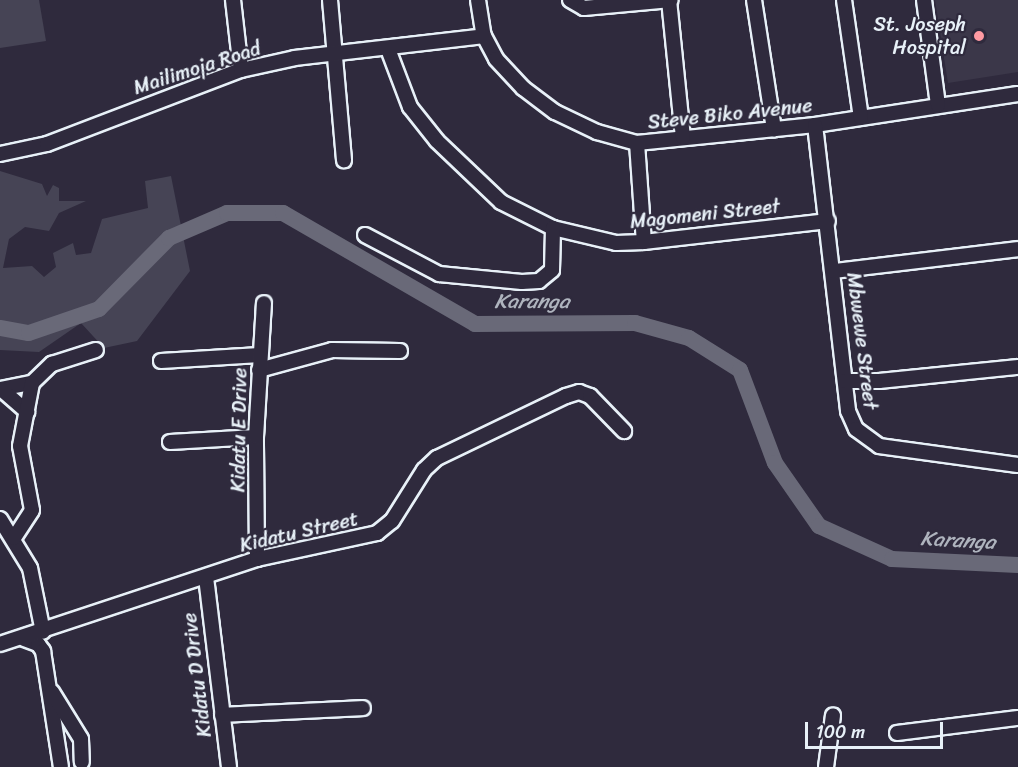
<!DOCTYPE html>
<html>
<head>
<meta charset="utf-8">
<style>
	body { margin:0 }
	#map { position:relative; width:1018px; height:767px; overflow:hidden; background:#2f2a3d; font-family:Sriracha,sans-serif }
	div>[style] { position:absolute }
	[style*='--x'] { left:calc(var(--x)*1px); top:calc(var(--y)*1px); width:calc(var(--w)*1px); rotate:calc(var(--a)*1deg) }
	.built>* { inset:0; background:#3b3749 }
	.green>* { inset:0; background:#464455 }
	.river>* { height:16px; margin:-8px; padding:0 8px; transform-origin:8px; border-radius:8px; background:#696978 }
	.roads { filter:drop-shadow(2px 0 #e8f1f8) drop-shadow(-2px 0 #e8f1f8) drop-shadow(0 2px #e8f1f8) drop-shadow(0 -2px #e8f1f8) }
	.minor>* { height:14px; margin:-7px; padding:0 7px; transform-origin:7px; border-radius:7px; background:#2f2a3d }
	.dots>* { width:16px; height:16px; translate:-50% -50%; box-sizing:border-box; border:3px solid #2f2a3d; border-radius:50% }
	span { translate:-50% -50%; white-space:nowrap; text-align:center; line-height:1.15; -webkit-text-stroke:4.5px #2f2a3d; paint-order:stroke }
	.poi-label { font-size:20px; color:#e8f1f8 }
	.right { translate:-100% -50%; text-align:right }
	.street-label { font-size:20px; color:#e8f1f8 }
	.water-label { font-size:21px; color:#afb4be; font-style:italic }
	.scale { position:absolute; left:805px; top:722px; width:138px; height:27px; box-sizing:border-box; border:3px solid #e8f1f8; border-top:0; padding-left:8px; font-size:18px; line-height:21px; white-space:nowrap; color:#e8f1f8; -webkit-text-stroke:4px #2f2a3d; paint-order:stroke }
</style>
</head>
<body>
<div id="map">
	<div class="built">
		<div style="clip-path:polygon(935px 0,1018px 0,1018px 72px,948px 83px)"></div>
	</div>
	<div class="green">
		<div style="clip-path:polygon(0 0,39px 0,46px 41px,0 48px)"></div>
		<div style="clip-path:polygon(0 171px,42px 184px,47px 196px,53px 185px,59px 188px,59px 201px,86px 201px,59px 213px,49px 231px,25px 227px,9px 239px,3px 268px,32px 266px,44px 277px,56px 267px,53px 253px,73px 243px,76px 255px,91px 253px,102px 219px,148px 208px,145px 181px,171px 176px,190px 271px,137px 341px,104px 348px,81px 323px,39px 352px,0 350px)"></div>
	</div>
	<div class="river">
		<div style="--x:0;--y:328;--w:29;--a:10"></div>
		<div style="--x:29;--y:333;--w:74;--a:-18.9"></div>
		<div style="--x:99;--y:309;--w:100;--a:-45.4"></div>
		<div style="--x:169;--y:238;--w:63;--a:-23.3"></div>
		<div style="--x:227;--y:213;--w:56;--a:0"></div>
		<div style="--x:283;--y:213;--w:222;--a:30"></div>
		<div style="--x:475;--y:324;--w:160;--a:-0.4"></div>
		<div style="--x:635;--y:323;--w:56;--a:15.5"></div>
		<div style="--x:689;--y:338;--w:60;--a:32.1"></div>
		<div style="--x:740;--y:370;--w:99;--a:69.4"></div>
		<div style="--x:775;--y:463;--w:77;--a:55.1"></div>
		<div style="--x:819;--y:526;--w:80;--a:24.3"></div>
		<div style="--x:892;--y:559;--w:126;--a:2.7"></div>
	</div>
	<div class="roads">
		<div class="minor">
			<div style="--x:233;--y:0;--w:70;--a:83.5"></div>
			<div style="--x:330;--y:0;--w:161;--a:85"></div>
			<div style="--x:478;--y:0;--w:36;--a:81"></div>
			<div style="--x:484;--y:36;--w:26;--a:62"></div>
			<div style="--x:496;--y:59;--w:40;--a:47"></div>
			<div style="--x:523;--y:88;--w:40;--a:37"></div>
			<div style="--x:555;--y:112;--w:47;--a:25.5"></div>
			<div style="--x:597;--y:132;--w:41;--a:15.4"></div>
			<div style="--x:637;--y:143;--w:179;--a:-5.8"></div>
			<div style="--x:815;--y:125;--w:205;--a:-8.7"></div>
			<div style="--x:570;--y:0;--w:16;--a:30"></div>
			<div style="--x:584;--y:8;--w:87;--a:-5.3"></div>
			<div style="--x:669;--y:0;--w:138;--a:84.2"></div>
			<div style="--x:754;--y:0;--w:131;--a:81.2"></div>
			<div style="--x:844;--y:0;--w:119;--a:81.8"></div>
			<div style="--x:924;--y:0;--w:106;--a:82.4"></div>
			<div style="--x:388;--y:49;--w:62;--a:69.2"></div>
			<div style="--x:410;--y:107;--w:43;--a:51.5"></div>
			<div style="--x:437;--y:141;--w:88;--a:43.6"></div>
			<div style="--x:501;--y:202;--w:58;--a:26.6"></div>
			<div style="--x:553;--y:228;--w:65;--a:13.4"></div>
			<div style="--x:616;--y:243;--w:28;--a:-2"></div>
			<div style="--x:644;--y:242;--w:185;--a:-6.5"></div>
			<div style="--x:815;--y:125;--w:288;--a:83.4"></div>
			<div style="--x:848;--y:411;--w:20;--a:66"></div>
			<div style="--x:856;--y:429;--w:29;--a:36"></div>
			<div style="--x:879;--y:446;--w:140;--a:7.8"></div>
			<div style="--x:637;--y:143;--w:99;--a:86"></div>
			<div style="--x:0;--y:154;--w:48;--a:-12"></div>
			<div style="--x:47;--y:144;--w:208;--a:-20.9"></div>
			<div style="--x:241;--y:70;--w:55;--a:-12.5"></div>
			<div style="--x:295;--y:58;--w:190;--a:-6.6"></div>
			<div style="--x:365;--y:235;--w:84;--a:27.8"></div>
			<div style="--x:439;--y:274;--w:83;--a:5.5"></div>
			<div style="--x:522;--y:282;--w:17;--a:-3"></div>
			<div style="--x:539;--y:281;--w:17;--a:-40"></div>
			<div style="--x:552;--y:270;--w:42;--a:-88.6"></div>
			<div style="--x:834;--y:271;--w:185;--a:-6.8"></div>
			<div style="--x:161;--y:361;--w:99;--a:-3.5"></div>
			<div style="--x:259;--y:370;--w:76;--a:-15.3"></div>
			<div style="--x:332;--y:350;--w:68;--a:0.8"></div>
			<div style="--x:845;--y:381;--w:34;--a:0"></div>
			<div style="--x:879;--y:381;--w:140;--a:-5.8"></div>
			<div style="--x:0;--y:389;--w:33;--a:-11"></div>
			<div style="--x:32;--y:383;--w:28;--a:-44"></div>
			<div style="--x:52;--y:364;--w:46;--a:-17.7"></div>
			<div style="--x:1;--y:389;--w:35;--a:41"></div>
			<div style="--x:170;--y:442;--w:86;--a:-3.3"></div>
			<div style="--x:0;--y:519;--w:57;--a:58.5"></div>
			<div style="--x:30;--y:568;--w:65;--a:78.5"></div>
			<div style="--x:14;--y:538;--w:33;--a:-57"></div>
			<div style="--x:32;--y:510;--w:65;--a:-100.6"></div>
			<div style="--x:20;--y:446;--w:64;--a:-79.2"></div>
			<div style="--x:257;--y:559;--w:122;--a:-90.5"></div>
			<div style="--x:256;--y:437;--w:134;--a:-86.6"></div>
			<div style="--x:206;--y:577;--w:191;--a:83.1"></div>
			<div style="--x:24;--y:639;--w:15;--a:20"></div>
			<div style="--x:38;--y:644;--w:9;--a:54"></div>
			<div style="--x:43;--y:651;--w:117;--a:81.2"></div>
			<div style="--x:0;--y:644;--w:271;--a:-18.3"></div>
			<div style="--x:257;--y:559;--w:123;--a:-12.2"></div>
			<div style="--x:377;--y:533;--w:19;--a:-39"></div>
			<div style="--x:392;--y:521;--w:60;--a:-57.9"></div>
			<div style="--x:424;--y:470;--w:18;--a:-43"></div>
			<div style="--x:437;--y:458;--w:143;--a:-25.7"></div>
			<div style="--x:566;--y:396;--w:14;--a:-17"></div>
			<div style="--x:579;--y:392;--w:12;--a:20"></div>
			<div style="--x:590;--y:396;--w:49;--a:45.8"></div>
			<div style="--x:52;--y:692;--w:55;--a:58.3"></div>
			<div style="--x:81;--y:739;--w:23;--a:88"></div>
			<div style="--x:222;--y:715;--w:141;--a:-2.8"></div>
			<div style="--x:897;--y:733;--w:122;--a:-7.1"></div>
			<div style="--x:826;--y:767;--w:52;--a:-82.3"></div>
		</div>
	</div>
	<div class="dots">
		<div style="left:979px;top:36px;background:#ff9aa2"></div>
	</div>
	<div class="poi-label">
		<span class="right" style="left:966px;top:36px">St. Joseph<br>Hospital</span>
	</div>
	<div class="street-label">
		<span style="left:197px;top:68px;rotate:-18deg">Mailimoja Road</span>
		<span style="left:730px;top:114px;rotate:-6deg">Steve Biko Avenue</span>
		<span style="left:705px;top:214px;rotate:-6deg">Magomeni Street</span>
		<span style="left:862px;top:341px;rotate:83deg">Mbwewe Street</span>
		<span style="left:239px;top:430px;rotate:-89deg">Kidatu E Drive</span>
		<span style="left:299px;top:532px;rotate:-13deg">Kidatu Street</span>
		<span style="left:197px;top:675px;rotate:-97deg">Kidatu D Drive</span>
	</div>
	<div class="water-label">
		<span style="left:532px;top:301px">Karanga</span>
		<span style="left:958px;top:540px;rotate:3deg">Karanga</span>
	</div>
	<div class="scale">100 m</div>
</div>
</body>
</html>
